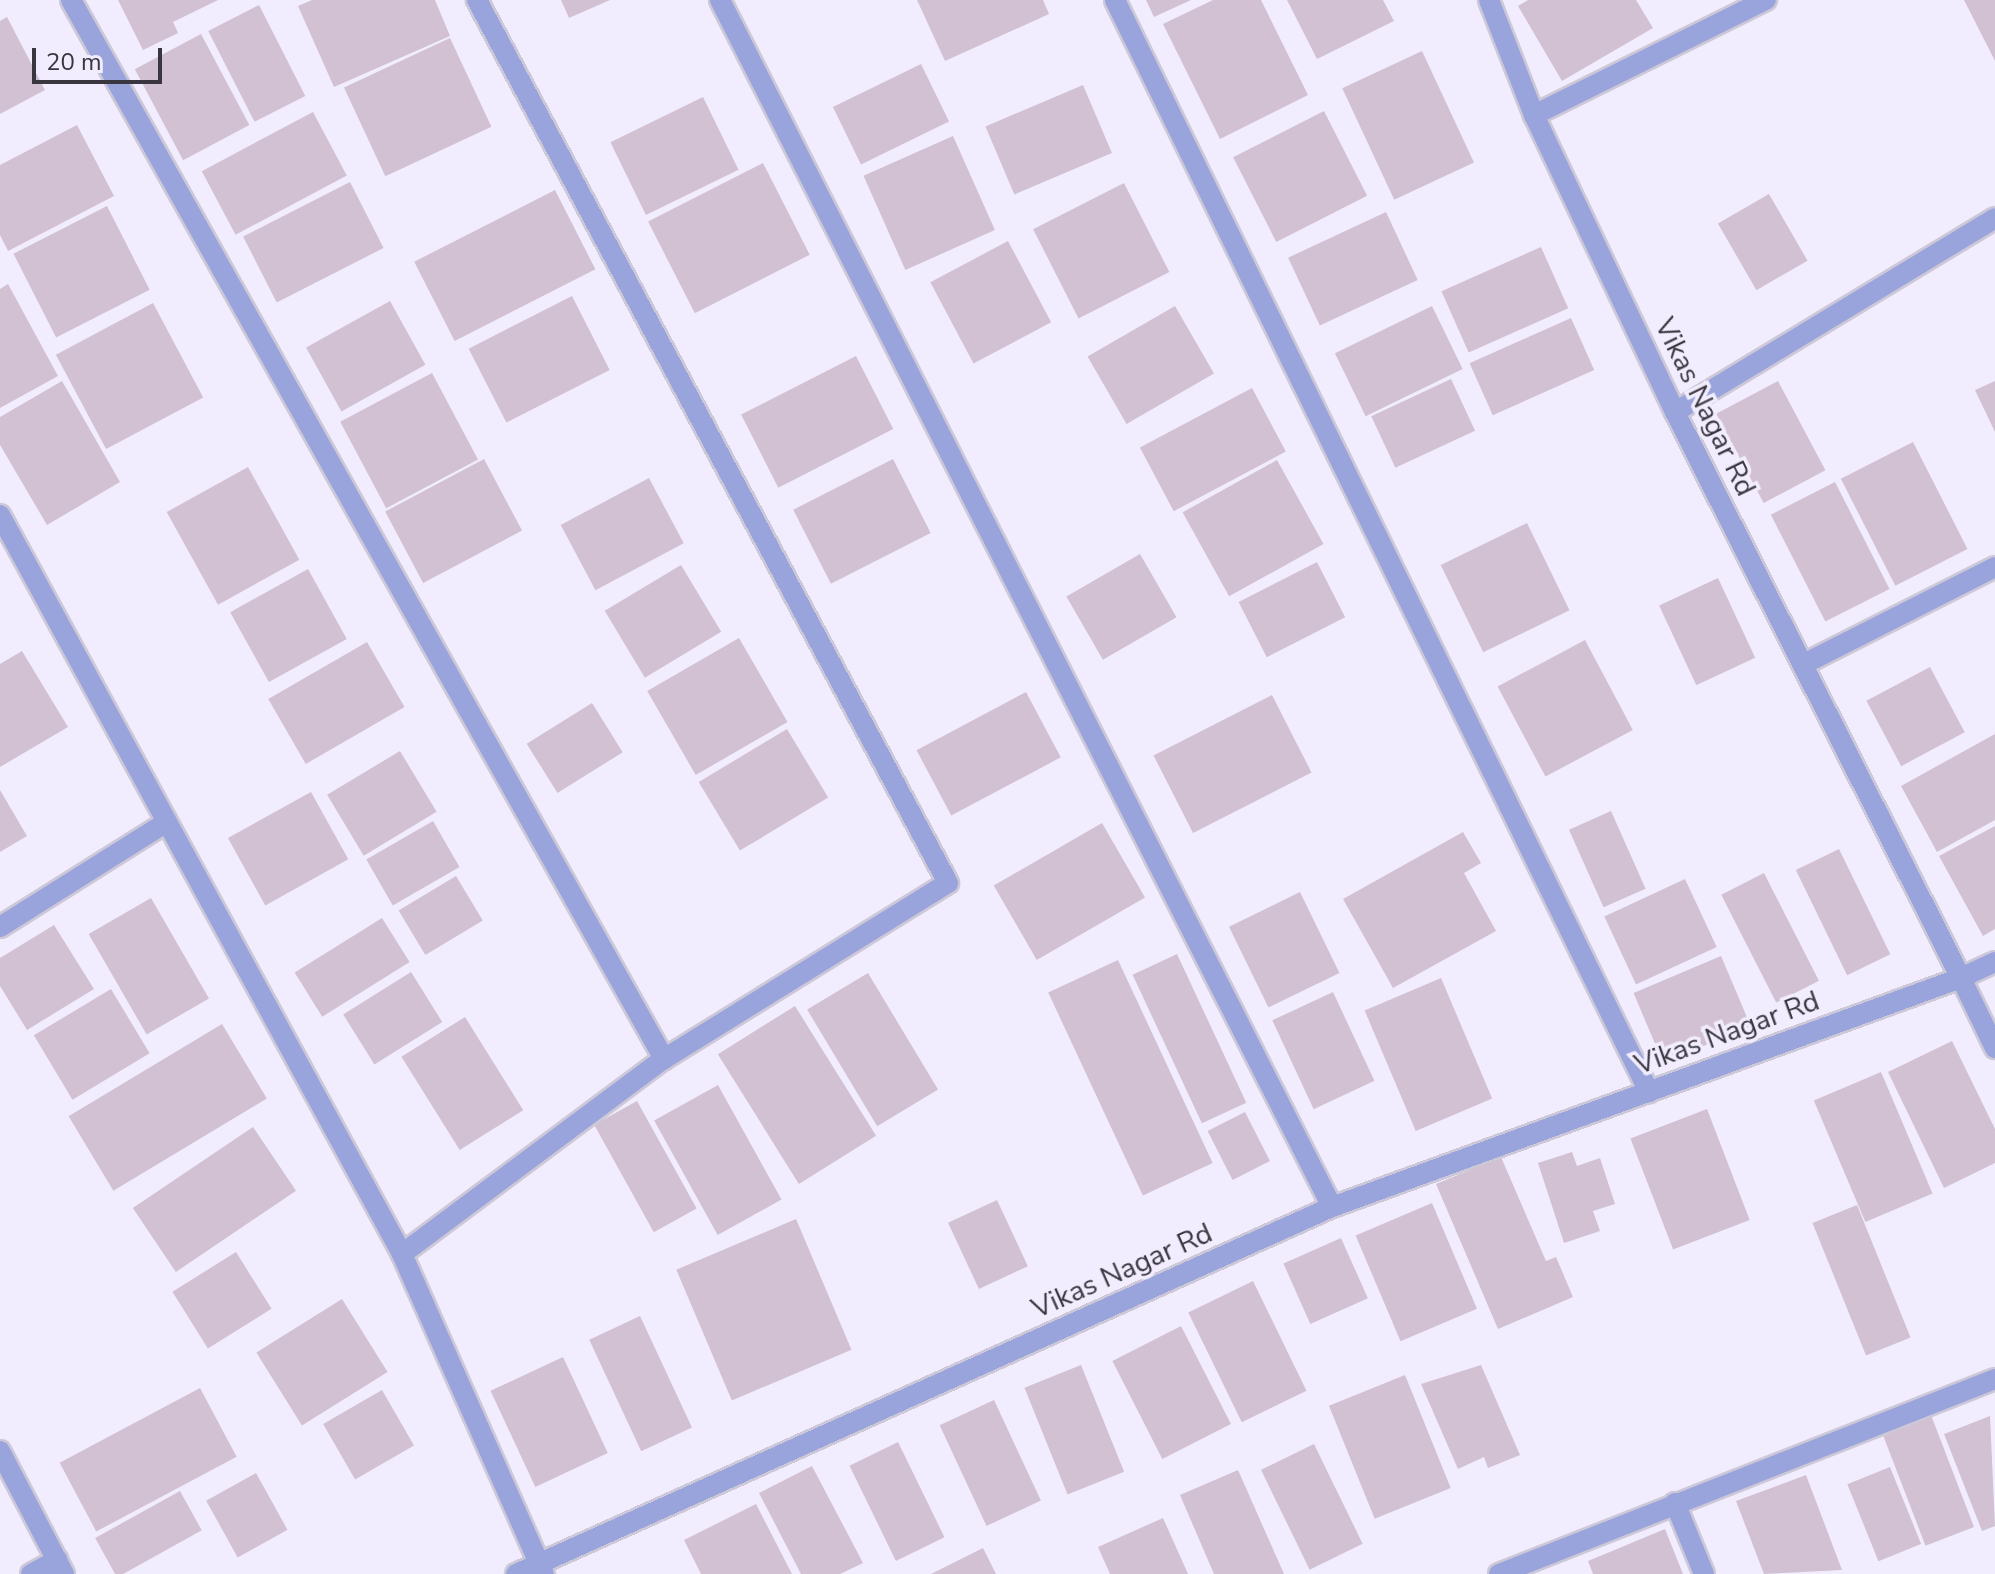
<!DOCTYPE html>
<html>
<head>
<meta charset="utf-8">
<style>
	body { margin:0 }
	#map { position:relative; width:1995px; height:1574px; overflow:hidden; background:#f2edfe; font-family:"Nunito Sans",sans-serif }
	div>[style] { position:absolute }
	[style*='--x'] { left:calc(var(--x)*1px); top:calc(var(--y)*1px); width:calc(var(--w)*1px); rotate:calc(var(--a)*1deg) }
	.building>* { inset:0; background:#d1c1d3; transform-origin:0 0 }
	.roads { filter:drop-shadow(2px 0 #cdc8d8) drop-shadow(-2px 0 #cdc8d8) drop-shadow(0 2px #cdc8d8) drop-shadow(0 -2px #cdc8d8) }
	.minor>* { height:20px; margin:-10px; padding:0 10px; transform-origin:10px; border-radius:10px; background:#99a3dc }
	span { translate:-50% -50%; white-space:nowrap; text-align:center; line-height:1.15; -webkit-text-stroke:7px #f2edfe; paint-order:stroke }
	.street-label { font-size:28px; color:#39363f }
	.scale { position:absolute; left:32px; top:48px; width:130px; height:36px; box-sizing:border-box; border:4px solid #39363f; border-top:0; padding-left:10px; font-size:24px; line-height:28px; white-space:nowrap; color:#39363f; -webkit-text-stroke:6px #f2edfe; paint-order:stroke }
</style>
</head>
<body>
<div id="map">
	<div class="building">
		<div style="clip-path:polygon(118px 0,218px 0,173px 22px,178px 33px,143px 50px)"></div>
		<div style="clip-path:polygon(312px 0,435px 0,450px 36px,334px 87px,298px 6px)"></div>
		<div style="clip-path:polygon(561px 0,610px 0,569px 18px)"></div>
		<div style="clip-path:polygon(917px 0,1043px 0,1049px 14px,945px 61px)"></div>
		<div style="clip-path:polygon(1146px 0,1191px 0,1154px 17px)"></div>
		<div style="clip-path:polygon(1213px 0,1261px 0,1308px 95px,1220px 139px,1163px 24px)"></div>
		<div style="clip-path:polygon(1287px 0,1383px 0,1394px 21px,1317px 59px)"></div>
		<div style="clip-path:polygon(1528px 0,1636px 0,1653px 28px,1562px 81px,1518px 6px)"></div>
		<div style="clip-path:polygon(1964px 0,1995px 0,1995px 61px)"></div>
		<div style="left:259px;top:5px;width:102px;height:57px;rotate:63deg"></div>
		<div style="clip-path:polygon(7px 17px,45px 90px,0 114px,0 21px)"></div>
		<div style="left:201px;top:34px;width:103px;height:75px;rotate:62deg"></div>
		<div style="left:450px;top:38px;width:98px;height:117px;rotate:65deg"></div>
		<div style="left:1422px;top:51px;width:123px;height:88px;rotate:65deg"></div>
		<div style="left:921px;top:64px;width:64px;height:98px;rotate:64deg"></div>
		<div style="left:1083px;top:85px;width:74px;height:106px;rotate:67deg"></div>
		<div style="left:703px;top:97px;width:81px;height:103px;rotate:64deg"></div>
		<div style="left:1324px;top:111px;width:95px;height:102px;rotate:63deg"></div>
		<div style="left:313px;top:112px;width:72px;height:126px;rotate:62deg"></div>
		<div style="clip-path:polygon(77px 125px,114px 196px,8px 251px,0 235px,0 165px)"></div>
		<div style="left:953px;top:136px;width:103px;height:98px;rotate:66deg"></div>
		<div style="left:763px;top:163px;width:103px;height:129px;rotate:63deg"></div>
		<div style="left:350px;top:182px;width:74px;height:120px;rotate:63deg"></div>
		<div style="left:1124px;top:183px;width:100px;height:102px;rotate:63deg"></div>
		<div style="left:555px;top:190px;width:89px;height:158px;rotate:63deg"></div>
		<div style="left:1769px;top:194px;width:77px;height:59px;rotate:60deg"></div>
		<div style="left:107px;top:206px;width:94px;height:105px;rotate:63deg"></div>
		<div style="left:1386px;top:212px;width:75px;height:108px;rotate:65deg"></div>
		<div style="left:1008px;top:241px;width:92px;height:88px;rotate:62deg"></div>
		<div style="left:1541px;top:247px;width:67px;height:109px;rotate:66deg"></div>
		<div style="clip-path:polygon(8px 284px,58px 376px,0 408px,0 289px)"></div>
		<div style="left:572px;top:296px;width:83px;height:116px;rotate:63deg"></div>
		<div style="left:390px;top:301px;width:73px;height:96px;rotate:61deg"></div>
		<div style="left:153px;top:303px;width:107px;height:110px;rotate:62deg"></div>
		<div style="left:1175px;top:306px;width:78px;height:101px;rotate:60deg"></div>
		<div style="left:1432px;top:306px;width:70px;height:108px;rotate:64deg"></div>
		<div style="left:1571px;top:318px;width:57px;height:111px;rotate:66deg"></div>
		<div style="left:856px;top:356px;width:82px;height:129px;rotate:63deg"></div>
		<div style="left:432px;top:373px;width:98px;height:104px;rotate:62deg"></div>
		<div style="left:1451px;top:379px;width:57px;height:88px;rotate:65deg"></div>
		<div style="clip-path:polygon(62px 381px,120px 482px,47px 525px,0 445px,0 417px)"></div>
		<div style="left:1778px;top:381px;width:101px;height:70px;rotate:62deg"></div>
		<div style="clip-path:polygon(1995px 381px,1995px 432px,1975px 390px)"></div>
		<div style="left:1252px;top:388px;width:72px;height:127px;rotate:62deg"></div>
		<div style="left:1913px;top:442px;width:120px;height:81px;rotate:63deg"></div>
		<div style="left:484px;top:459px;width:81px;height:112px;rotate:62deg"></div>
		<div style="left:893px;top:459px;width:83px;height:112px;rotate:63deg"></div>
		<div style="left:1277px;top:460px;width:96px;height:108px;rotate:61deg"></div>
		<div style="left:248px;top:467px;width:106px;height:93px;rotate:61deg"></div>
		<div style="left:649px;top:478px;width:74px;height:100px;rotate:62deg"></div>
		<div style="left:1835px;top:482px;width:120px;height:72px;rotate:63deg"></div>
		<div style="left:1527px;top:523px;width:97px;height:96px;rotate:64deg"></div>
		<div style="left:1140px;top:554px;width:73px;height:85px;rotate:60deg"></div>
		<div style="left:1317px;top:562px;width:62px;height:88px;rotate:63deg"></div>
		<div style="left:681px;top:565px;width:78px;height:89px;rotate:59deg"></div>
		<div style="left:308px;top:569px;width:80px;height:89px;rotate:61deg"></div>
		<div style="left:1718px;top:578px;width:88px;height:65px;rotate:65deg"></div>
		<div style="left:739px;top:638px;width:97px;height:106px;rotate:60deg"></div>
		<div style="left:1585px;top:640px;width:102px;height:99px;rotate:62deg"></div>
		<div style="left:367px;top:642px;width:75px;height:114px;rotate:60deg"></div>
		<div style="clip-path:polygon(22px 651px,68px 727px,0 767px,0 664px)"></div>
		<div style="left:1930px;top:667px;width:74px;height:72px;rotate:62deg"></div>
		<div style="left:1026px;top:692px;width:74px;height:124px;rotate:62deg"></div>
		<div style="left:1272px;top:695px;width:87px;height:133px;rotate:63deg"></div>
		<div style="left:592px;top:703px;width:58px;height:77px;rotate:58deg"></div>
		<div style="left:787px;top:729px;width:80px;height:103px;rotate:59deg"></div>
		<div style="clip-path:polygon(1995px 734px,1995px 820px,1937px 852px,1901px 786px)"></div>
		<div style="left:400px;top:751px;width:71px;height:85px;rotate:59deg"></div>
		<div style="clip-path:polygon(0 790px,27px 836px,0 852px)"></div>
		<div style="left:311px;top:792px;width:77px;height:95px;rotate:61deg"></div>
		<div style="left:1611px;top:811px;width:85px;height:46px;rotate:66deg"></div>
		<div style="left:433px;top:821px;width:53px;height:77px;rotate:60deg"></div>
		<div style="left:1102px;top:823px;width:86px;height:125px;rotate:60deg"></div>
		<div style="clip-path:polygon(1995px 826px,1995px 929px,1983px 936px,1939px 856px)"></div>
		<div style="clip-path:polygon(1463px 832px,1481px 863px,1464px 873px,1496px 931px,1393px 988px,1343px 899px)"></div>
		<div style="left:1839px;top:849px;width:117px;height:48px;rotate:64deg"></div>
		<div style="left:1764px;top:873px;width:121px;height:48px;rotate:63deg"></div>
		<div style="left:456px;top:876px;width:52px;height:67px;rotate:59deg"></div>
		<div style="left:1685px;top:879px;width:75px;height:89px;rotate:65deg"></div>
		<div style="left:1300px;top:892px;width:90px;height:79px;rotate:64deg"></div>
		<div style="left:151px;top:898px;width:116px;height:72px;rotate:60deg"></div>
		<div style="left:382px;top:918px;width:52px;height:103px;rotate:58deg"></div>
		<div style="clip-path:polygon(54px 925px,94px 989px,27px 1030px,0 986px,0 958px)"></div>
		<div style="left:1177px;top:954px;width:164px;height:49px;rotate:65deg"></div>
		<div style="left:1721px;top:956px;width:76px;height:95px;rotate:67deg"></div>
		<div style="left:1118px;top:960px;width:224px;height:77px;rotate:65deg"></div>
		<div style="left:411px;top:972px;width:59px;height:80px;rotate:58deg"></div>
		<div style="left:868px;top:973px;width:136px;height:71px;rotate:59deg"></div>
		<div style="left:1441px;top:978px;width:131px;height:83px;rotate:67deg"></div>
		<div style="left:111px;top:989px;width:75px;height:90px;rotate:59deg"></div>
		<div style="left:1333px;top:992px;width:98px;height:67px;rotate:65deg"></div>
		<div style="left:795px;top:1006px;width:153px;height:91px;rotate:58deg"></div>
		<div style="left:465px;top:1017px;width:110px;height:75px;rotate:58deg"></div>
		<div style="left:222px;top:1024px;width:87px;height:179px;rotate:59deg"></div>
		<div style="clip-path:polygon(1952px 1041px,1995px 1129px,1995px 1163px,1944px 1188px,1888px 1072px)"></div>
		<div style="left:1881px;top:1072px;width:132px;height:73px;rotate:67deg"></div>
		<div style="left:718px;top:1085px;width:131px;height:73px;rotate:61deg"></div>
		<div style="left:637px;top:1101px;width:123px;height:49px;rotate:61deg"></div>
		<div style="left:1707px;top:1109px;width:119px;height:82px;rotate:69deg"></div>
		<div style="left:1245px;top:1112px;width:55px;height:42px;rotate:63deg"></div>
		<div style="left:253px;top:1127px;width:77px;height:145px;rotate:56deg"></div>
		<div style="clip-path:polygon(1572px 1152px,1577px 1166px,1600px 1158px,1615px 1204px,1593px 1211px,1600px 1231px,1564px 1243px,1538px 1163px)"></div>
		<div style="clip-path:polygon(1501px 1157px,1546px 1261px,1556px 1257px,1573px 1297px,1498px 1329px,1436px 1184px)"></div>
		<div style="left:997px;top:1200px;width:73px;height:54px;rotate:65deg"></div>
		<div style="left:1432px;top:1203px;width:115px;height:83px;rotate:67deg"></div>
		<div style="left:1857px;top:1205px;width:143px;height:48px;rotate:68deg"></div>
		<div style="left:796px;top:1219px;width:142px;height:130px;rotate:67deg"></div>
		<div style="left:1341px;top:1238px;width:66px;height:63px;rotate:66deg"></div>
		<div style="left:236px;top:1252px;width:67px;height:75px;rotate:58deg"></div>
		<div style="left:1253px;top:1281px;width:122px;height:72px;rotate:64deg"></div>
		<div style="left:342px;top:1299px;width:86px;height:101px;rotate:58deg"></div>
		<div style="left:640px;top:1316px;width:123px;height:56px;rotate:65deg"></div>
		<div style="left:1181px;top:1326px;width:110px;height:77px;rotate:63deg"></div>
		<div style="left:563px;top:1357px;width:106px;height:80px;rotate:65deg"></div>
		<div style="left:1081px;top:1365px;width:115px;height:61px;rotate:68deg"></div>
		<div style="clip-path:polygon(1481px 1365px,1520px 1455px,1488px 1468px,1484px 1457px,1458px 1469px,1421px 1384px)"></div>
		<div style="left:1405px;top:1375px;width:122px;height:82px;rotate:68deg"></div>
		<div style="left:200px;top:1388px;width:78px;height:159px;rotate:62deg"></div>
		<div style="left:382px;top:1390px;width:64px;height:68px;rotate:60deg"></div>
		<div style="left:994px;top:1400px;width:111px;height:60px;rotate:65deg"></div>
		<div style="left:1931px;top:1415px;width:120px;height:52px;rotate:69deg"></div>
		<div style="clip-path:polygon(1990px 1416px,1995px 1526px,1982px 1531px,1944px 1434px)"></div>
		<div style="left:898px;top:1442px;width:106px;height:54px;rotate:64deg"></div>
		<div style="left:1314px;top:1444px;width:111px;height:59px;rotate:64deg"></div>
		<div style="clip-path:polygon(812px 1466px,863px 1563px,840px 1574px,801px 1574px,759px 1493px)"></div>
		<div style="left:1890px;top:1467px;width:83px;height:46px;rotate:68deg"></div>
		<div style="clip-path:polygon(1238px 1470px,1284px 1574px,1214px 1574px,1180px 1495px)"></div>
		<div style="left:256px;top:1473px;width:65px;height:57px;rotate:61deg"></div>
		<div style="clip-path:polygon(1806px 1475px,1842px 1570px,1764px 1574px,1736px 1501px)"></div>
		<div style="left:180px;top:1491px;width:45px;height:97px;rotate:61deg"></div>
		<div style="clip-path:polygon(756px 1504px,792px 1574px,701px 1574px,684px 1540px)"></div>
		<div style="clip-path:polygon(1163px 1518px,1188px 1574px,1110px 1574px,1098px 1547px)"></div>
		<div style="clip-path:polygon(1665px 1529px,1683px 1574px,1593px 1574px,1588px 1561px)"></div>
		<div style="clip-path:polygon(983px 1548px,996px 1574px,931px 1574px)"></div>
	</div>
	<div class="roads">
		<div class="minor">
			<div style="--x:71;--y:0;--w:1214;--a:60.75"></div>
			<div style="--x:720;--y:0;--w:1353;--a:63.11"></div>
			<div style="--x:1115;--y:0;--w:1216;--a:63.94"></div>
			<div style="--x:1534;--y:115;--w:259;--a:-26.4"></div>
			<div style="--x:1675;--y:412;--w:374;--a:-31.2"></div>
			<div style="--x:0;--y:515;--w:841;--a:61.45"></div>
			<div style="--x:402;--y:1254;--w:350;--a:66.1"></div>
			<div style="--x:1804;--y:664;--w:214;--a:-26.9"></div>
			<div style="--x:0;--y:927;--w:195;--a:-32.2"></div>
			<div style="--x:1995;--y:962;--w:38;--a:155"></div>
			<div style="--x:1961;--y:978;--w:78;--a:64.1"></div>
			<div style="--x:402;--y:1254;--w:327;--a:-36.7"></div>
			<div style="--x:664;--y:1059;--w:334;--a:-31.8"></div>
			<div style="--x:948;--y:883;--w:1001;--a:-118.08"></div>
			<div style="--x:0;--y:1451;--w:139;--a:62.5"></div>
			<div style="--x:1675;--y:1503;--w:77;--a:67.8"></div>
			<div style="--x:31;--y:1574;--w:30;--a:-28"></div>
			<div style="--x:516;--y:1574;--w:895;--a:-24.22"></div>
			<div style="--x:1332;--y:1207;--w:669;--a:-20.01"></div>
			<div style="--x:1961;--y:978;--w:634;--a:-116.81"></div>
			<div style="--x:1675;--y:412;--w:329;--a:-115.4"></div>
			<div style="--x:1534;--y:115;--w:123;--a:-111.4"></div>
			<div style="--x:1499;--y:1574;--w:533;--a:-21.46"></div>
		</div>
	</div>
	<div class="street-label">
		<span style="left:1705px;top:407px;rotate:64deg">Vikas Nagar Rd</span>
		<span style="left:1727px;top:1033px;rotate:-20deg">Vikas Nagar Rd</span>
		<span style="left:1122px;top:1271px;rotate:-24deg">Vikas Nagar Rd</span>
	</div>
	<div class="scale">20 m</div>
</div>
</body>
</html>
